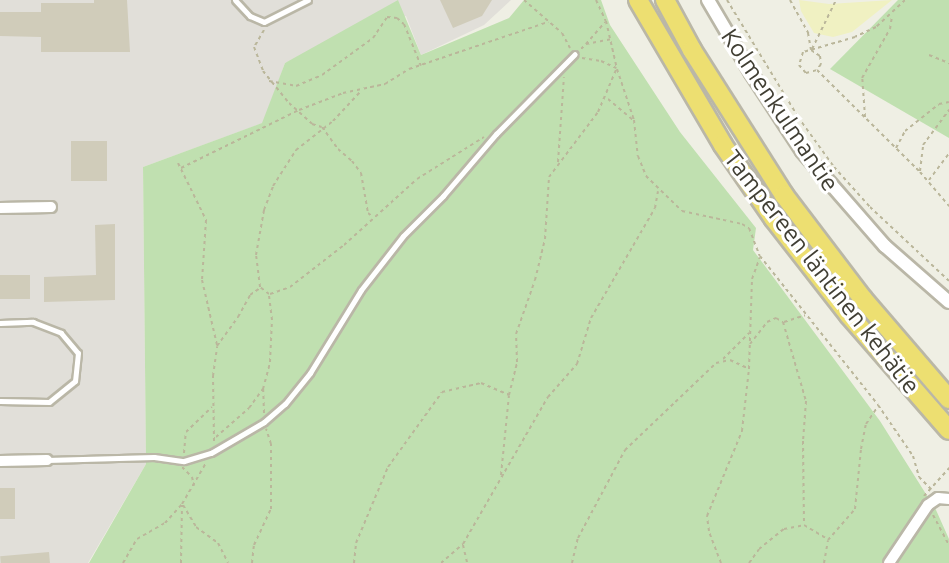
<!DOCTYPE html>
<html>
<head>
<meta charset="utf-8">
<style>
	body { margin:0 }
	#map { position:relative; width:949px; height:563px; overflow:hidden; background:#efefe4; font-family:Ubuntu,sans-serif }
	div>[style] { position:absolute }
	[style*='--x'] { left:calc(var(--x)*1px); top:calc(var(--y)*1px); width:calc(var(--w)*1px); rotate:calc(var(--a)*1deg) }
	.industrial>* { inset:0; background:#e1dfd9 }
	.green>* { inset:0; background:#c0e0b0 }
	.sand>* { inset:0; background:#f0f1c2 }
	.building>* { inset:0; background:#d0ccba; transform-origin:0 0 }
	.path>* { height:2px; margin-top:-1px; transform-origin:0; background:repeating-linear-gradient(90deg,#bab69a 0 3.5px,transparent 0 7px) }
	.roads { filter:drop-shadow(2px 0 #bab7a7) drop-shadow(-2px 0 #bab7a7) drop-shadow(0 2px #bab7a7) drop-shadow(0 -2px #bab7a7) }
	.service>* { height:5px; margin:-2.5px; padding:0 2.5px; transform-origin:2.5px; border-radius:2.5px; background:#fff }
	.minor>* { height:10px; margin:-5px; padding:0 5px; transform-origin:5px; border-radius:5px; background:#fff }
	.tertiary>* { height:12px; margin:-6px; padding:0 6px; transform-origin:6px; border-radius:6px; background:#fff }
	.motorway>* { height:18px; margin:-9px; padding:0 9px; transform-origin:9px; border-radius:9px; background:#eddf71 }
	span { translate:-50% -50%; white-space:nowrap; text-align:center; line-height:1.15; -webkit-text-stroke:6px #fff; paint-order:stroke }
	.street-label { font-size:24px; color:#413f34 }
</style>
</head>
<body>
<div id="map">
	<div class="industrial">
		<div style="clip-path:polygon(0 0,511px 0,484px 25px,421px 55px,406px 16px,285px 63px,263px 123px,143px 167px,146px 464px,88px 563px,0 563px)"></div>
	</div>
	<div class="green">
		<div style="clip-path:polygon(398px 0,421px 55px,509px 18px,524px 0,601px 0,610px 25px,680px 132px,756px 228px,753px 250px,880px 421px,936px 510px,949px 539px,949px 563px,89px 563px,146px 464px,143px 167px,262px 123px,285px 63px)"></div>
		<div style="clip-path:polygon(898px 0,949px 0,949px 138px,830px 69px)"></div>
	</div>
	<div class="sand">
		<div style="clip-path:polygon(799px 0,829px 4px,892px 0,852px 32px,833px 37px,814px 33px,801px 11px)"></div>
	</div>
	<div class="building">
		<div style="clip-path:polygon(94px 0,127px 0,130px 52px,41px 52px,41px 37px,0 36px,0 12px,41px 12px,41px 3px,94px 3px)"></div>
		<div style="clip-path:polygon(440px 0,492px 0,482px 16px,453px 28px)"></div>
		<div style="left:71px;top:141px;width:36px;height:40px"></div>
		<div style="clip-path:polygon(115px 224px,115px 300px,44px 302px,44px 277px,96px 275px,95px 225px)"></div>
		<div style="left:30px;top:275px;width:24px;height:30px;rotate:90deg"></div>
		<div style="left:15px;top:488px;width:31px;height:15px;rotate:90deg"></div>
		<div style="left:49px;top:552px;width:11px;height:49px;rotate:85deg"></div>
	</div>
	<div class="path">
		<div style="--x:524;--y:0;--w:50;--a:41"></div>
		<div style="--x:562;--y:33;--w:17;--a:62"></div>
		<div style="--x:596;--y:0;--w:23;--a:65"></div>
		<div style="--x:606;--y:21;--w:49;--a:77.1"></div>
		<div style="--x:617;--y:69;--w:54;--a:71.6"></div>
		<div style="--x:634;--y:120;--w:36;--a:84"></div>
		<div style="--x:638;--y:156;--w:22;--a:68"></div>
		<div style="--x:646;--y:176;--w:50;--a:44.2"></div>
		<div style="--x:682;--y:211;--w:61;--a:12.2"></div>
		<div style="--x:742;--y:224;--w:8;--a:30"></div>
		<div style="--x:749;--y:228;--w:30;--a:69"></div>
		<div style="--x:760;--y:256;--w:190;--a:51.6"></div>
		<div style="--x:878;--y:405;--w:62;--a:55.5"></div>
		<div style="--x:913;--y:456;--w:22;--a:74"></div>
		<div style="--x:919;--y:477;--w:18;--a:45"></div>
		<div style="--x:727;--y:0;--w:137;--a:58.7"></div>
		<div style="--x:798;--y:117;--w:62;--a:54.2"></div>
		<div style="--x:834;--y:167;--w:54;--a:48"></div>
		<div style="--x:870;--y:207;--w:108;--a:43.1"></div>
		<div style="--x:790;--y:0;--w:38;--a:61"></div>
		<div style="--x:808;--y:33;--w:17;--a:80"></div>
		<div style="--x:811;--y:50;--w:11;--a:34"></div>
		<div style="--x:820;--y:56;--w:8;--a:83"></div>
		<div style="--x:821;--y:64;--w:7;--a:124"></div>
		<div style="--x:905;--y:0;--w:40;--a:137"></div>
		<div style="--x:876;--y:27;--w:23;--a:155"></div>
		<div style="--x:855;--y:37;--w:54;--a:163.9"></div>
		<div style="--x:803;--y:52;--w:14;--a:107"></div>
		<div style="--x:799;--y:65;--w:11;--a:49"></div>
		<div style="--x:806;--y:73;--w:11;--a:-15"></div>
		<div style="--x:817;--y:70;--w:145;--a:44.7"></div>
		<div style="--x:920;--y:172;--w:45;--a:49.5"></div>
		<div style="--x:264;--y:30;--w:20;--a:120"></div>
		<div style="--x:254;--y:47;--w:26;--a:69"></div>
		<div style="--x:263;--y:71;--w:41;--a:50.9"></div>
		<div style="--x:289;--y:103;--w:31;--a:42"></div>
		<div style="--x:312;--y:124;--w:10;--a:17"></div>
		<div style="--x:322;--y:127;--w:27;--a:54"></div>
		<div style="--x:338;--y:149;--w:18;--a:41"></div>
		<div style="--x:352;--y:161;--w:15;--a:53"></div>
		<div style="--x:361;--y:173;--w:41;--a:80.1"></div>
		<div style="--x:368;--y:213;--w:6;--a:39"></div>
		<div style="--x:586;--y:44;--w:29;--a:-49"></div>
		<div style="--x:581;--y:49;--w:7;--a:-45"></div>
		<div style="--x:586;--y:44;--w:25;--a:-11"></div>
		<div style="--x:812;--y:49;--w:55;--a:-63.9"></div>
		<div style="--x:929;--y:55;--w:22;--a:22"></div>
		<div style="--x:582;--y:58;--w:19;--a:9"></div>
		<div style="--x:601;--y:61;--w:17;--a:25"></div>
		<div style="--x:269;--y:81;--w:27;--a:10"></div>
		<div style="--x:296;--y:86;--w:28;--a:-23"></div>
		<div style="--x:322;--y:75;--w:63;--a:-36"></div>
		<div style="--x:373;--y:38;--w:25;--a:-56"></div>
		<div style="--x:387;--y:17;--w:10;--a:6"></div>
		<div style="--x:397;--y:18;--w:9;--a:41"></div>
		<div style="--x:404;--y:24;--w:45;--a:68"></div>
		<div style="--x:608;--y:99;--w:33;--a:40"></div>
		<div style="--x:865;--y:117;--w:39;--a:-94"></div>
		<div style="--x:862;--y:78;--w:56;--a:-60.3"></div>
		<div style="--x:890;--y:29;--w:13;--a:-81"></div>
		<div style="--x:896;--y:148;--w:19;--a:-62"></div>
		<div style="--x:905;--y:131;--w:43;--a:-38.5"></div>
		<div style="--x:939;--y:104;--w:10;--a:-11"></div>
		<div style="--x:558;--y:162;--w:85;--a:-86"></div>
		<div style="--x:178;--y:163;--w:64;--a:63.8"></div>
		<div style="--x:206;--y:220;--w:60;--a:93.8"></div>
		<div style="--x:202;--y:280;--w:67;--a:77"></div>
		<div style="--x:181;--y:168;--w:131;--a:-26.2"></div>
		<div style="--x:299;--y:110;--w:47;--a:-21.1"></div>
		<div style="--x:343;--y:93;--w:43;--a:-12.1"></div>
		<div style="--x:385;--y:84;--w:28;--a:-32"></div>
		<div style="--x:409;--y:69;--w:147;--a:-18.7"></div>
		<div style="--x:920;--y:171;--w:26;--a:-83"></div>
		<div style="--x:923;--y:145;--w:44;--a:-53.4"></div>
		<div style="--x:929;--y:180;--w:34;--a:-53"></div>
		<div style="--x:270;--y:294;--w:21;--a:-19"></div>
		<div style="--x:290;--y:287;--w:68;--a:-37.9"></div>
		<div style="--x:344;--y:245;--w:98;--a:-42.1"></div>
		<div style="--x:417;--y:179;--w:79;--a:-32.1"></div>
		<div style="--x:784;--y:322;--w:22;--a:-18"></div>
		<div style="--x:750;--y:344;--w:28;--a:-52"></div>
		<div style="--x:767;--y:322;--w:10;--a:-24"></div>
		<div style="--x:776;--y:318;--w:8;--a:30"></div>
		<div style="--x:783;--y:322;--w:82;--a:73.8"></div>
		<div style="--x:806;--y:401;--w:40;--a:94.3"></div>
		<div style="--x:803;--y:441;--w:84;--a:89.3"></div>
		<div style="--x:723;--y:359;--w:37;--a:-45"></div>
		<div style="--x:264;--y:413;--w:24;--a:-92"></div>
		<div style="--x:263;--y:389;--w:28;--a:-75"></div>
		<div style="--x:270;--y:362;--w:42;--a:-87.3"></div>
		<div style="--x:272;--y:320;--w:26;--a:-97"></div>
		<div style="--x:269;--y:294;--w:11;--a:-142"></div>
		<div style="--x:260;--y:287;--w:32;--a:-97"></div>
		<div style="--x:256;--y:255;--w:46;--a:-79.9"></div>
		<div style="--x:264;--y:210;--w:26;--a:-69"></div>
		<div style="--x:273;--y:186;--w:43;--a:-57.4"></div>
		<div style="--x:296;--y:150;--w:47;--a:-38.1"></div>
		<div style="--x:333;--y:121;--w:41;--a:-47"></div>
		<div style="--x:216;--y:437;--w:44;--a:-41.3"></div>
		<div style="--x:249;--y:408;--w:24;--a:-54"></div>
		<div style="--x:214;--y:441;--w:65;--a:-90.9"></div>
		<div style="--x:213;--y:376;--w:30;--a:-82"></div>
		<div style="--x:217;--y:346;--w:36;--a:-54"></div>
		<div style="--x:238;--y:317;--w:25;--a:-61"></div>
		<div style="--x:250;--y:295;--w:12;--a:-35"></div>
		<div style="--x:184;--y:453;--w:21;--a:-85"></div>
		<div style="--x:186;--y:432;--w:36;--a:-44"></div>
		<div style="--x:182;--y:467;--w:14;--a:45"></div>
		<div style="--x:192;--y:477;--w:9;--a:77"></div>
		<div style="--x:501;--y:475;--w:80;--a:-84.3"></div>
		<div style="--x:509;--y:395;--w:34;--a:-76"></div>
		<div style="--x:517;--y:362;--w:28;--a:-92"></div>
		<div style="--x:516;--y:334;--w:57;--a:-70.6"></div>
		<div style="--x:535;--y:280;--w:42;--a:-76.3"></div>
		<div style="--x:545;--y:239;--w:62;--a:-86.3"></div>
		<div style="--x:549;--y:177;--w:81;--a:-53"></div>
		<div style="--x:598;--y:112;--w:46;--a:-66.8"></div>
		<div style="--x:924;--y:496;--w:38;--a:-48"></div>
		<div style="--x:183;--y:505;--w:26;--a:59"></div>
		<div style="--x:196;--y:527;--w:27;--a:36"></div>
		<div style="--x:218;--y:543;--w:22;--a:63"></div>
		<div style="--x:933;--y:515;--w:34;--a:62"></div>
		<div style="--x:463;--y:545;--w:18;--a:77"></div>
		<div style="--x:123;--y:563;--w:28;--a:-60"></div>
		<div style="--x:137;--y:539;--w:32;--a:-30"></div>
		<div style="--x:165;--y:523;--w:25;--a:-48"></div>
		<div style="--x:182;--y:504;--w:48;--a:-59.7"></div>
		<div style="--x:181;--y:563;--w:58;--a:-89"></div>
		<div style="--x:252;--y:563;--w:18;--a:-84"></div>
		<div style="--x:254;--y:545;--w:40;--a:-65"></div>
		<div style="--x:271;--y:509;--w:65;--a:-90"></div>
		<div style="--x:271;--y:444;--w:16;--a:-108"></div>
		<div style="--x:354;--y:563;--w:20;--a:-84"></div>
		<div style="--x:356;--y:543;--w:82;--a:-67.2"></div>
		<div style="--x:388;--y:467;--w:92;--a:-54.2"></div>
		<div style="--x:442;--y:392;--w:40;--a:-13"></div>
		<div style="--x:481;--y:383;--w:30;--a:23"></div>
		<div style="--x:441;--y:563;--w:29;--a:-41"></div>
		<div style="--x:463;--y:544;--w:170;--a:-60"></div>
		<div style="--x:548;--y:397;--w:44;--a:-48.7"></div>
		<div style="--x:577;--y:364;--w:48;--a:-73.1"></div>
		<div style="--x:591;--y:318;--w:127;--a:-59.8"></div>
		<div style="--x:655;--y:208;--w:17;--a:-80"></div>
		<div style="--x:572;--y:563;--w:26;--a:-77"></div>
		<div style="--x:578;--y:538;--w:100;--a:-61.9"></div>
		<div style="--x:625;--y:450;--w:126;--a:-43.7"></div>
		<div style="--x:716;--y:363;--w:14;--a:-12"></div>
		<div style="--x:730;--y:360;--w:19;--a:25"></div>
		<div style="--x:721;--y:563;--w:34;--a:-111"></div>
		<div style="--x:709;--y:531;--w:15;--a:-98"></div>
		<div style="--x:707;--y:516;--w:92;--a:-67.6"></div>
		<div style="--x:742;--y:431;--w:62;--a:-83.6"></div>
		<div style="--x:749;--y:369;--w:90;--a:-88.1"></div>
		<div style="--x:752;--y:279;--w:23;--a:-70"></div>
		<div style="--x:749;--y:563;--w:17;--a:-54"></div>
		<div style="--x:759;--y:549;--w:32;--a:-39"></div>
		<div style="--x:784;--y:529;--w:20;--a:-11"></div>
		<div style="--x:804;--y:525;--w:27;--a:31"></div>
		<div style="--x:824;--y:563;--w:23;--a:-80"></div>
		<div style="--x:828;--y:540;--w:41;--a:-48.9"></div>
		<div style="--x:855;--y:509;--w:60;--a:-84.3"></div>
		<div style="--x:861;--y:449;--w:25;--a:-79"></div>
		<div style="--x:866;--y:424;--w:22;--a:-56"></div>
	</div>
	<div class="roads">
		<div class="service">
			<div style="--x:235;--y:0;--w:22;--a:47"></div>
			<div style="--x:250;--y:16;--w:15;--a:23"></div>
			<div style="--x:264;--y:22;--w:49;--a:-26.6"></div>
			<div style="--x:0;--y:323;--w:33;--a:-2"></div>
			<div style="--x:33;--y:322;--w:30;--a:21"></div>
			<div style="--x:61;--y:333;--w:26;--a:50"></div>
			<div style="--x:78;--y:353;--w:28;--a:96"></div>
			<div style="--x:75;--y:381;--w:33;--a:141"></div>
			<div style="--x:49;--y:402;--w:49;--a:-178.8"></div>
			<div style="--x:47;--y:460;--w:107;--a:-1.6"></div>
			<div style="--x:154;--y:457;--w:30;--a:8"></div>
			<div style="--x:184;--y:461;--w:28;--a:-17"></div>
			<div style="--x:211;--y:453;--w:61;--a:-30.3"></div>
			<div style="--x:264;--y:422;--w:28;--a:-41"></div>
			<div style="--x:285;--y:404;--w:40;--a:-51"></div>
			<div style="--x:310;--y:373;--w:97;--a:-58.4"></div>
			<div style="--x:361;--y:290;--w:68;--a:-52.1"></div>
			<div style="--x:403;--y:236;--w:57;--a:-45"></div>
			<div style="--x:443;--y:196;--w:82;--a:-49.5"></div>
			<div style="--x:496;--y:134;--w:112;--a:-45.4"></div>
		</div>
		<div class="minor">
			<div style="--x:0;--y:208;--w:51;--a:-1.1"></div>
			<div style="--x:0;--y:461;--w:47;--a:-1.2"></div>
			<div style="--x:889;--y:563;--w:70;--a:-56.1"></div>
			<div style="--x:928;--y:505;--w:12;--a:-35"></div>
			<div style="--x:938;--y:498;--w:11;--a:5"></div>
		</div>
		<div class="tertiary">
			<div style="--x:708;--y:0;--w:85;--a:59.5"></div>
			<div style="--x:751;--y:73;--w:93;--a:56.8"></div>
			<div style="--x:802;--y:151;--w:126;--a:48.9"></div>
			<div style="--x:885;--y:246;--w:85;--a:41.2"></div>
		</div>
		<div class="motorway">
			<div style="--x:638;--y:0;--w:168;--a:59.6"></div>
			<div style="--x:723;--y:145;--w:90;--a:55.4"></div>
			<div style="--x:774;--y:219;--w:122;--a:52"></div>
			<div style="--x:849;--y:315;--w:152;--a:49"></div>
			<div style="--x:665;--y:0;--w:57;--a:61.6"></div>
			<div style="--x:692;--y:50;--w:172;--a:57.6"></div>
			<div style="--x:784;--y:195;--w:131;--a:52.8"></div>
			<div style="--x:863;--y:299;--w:132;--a:49.3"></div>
		</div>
	</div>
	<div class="street-label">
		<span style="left:780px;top:110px;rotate:56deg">Kolmenkulmantie</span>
		<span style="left:822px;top:272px;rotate:52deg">Tampereen läntinen kehätie</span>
	</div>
</div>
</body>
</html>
